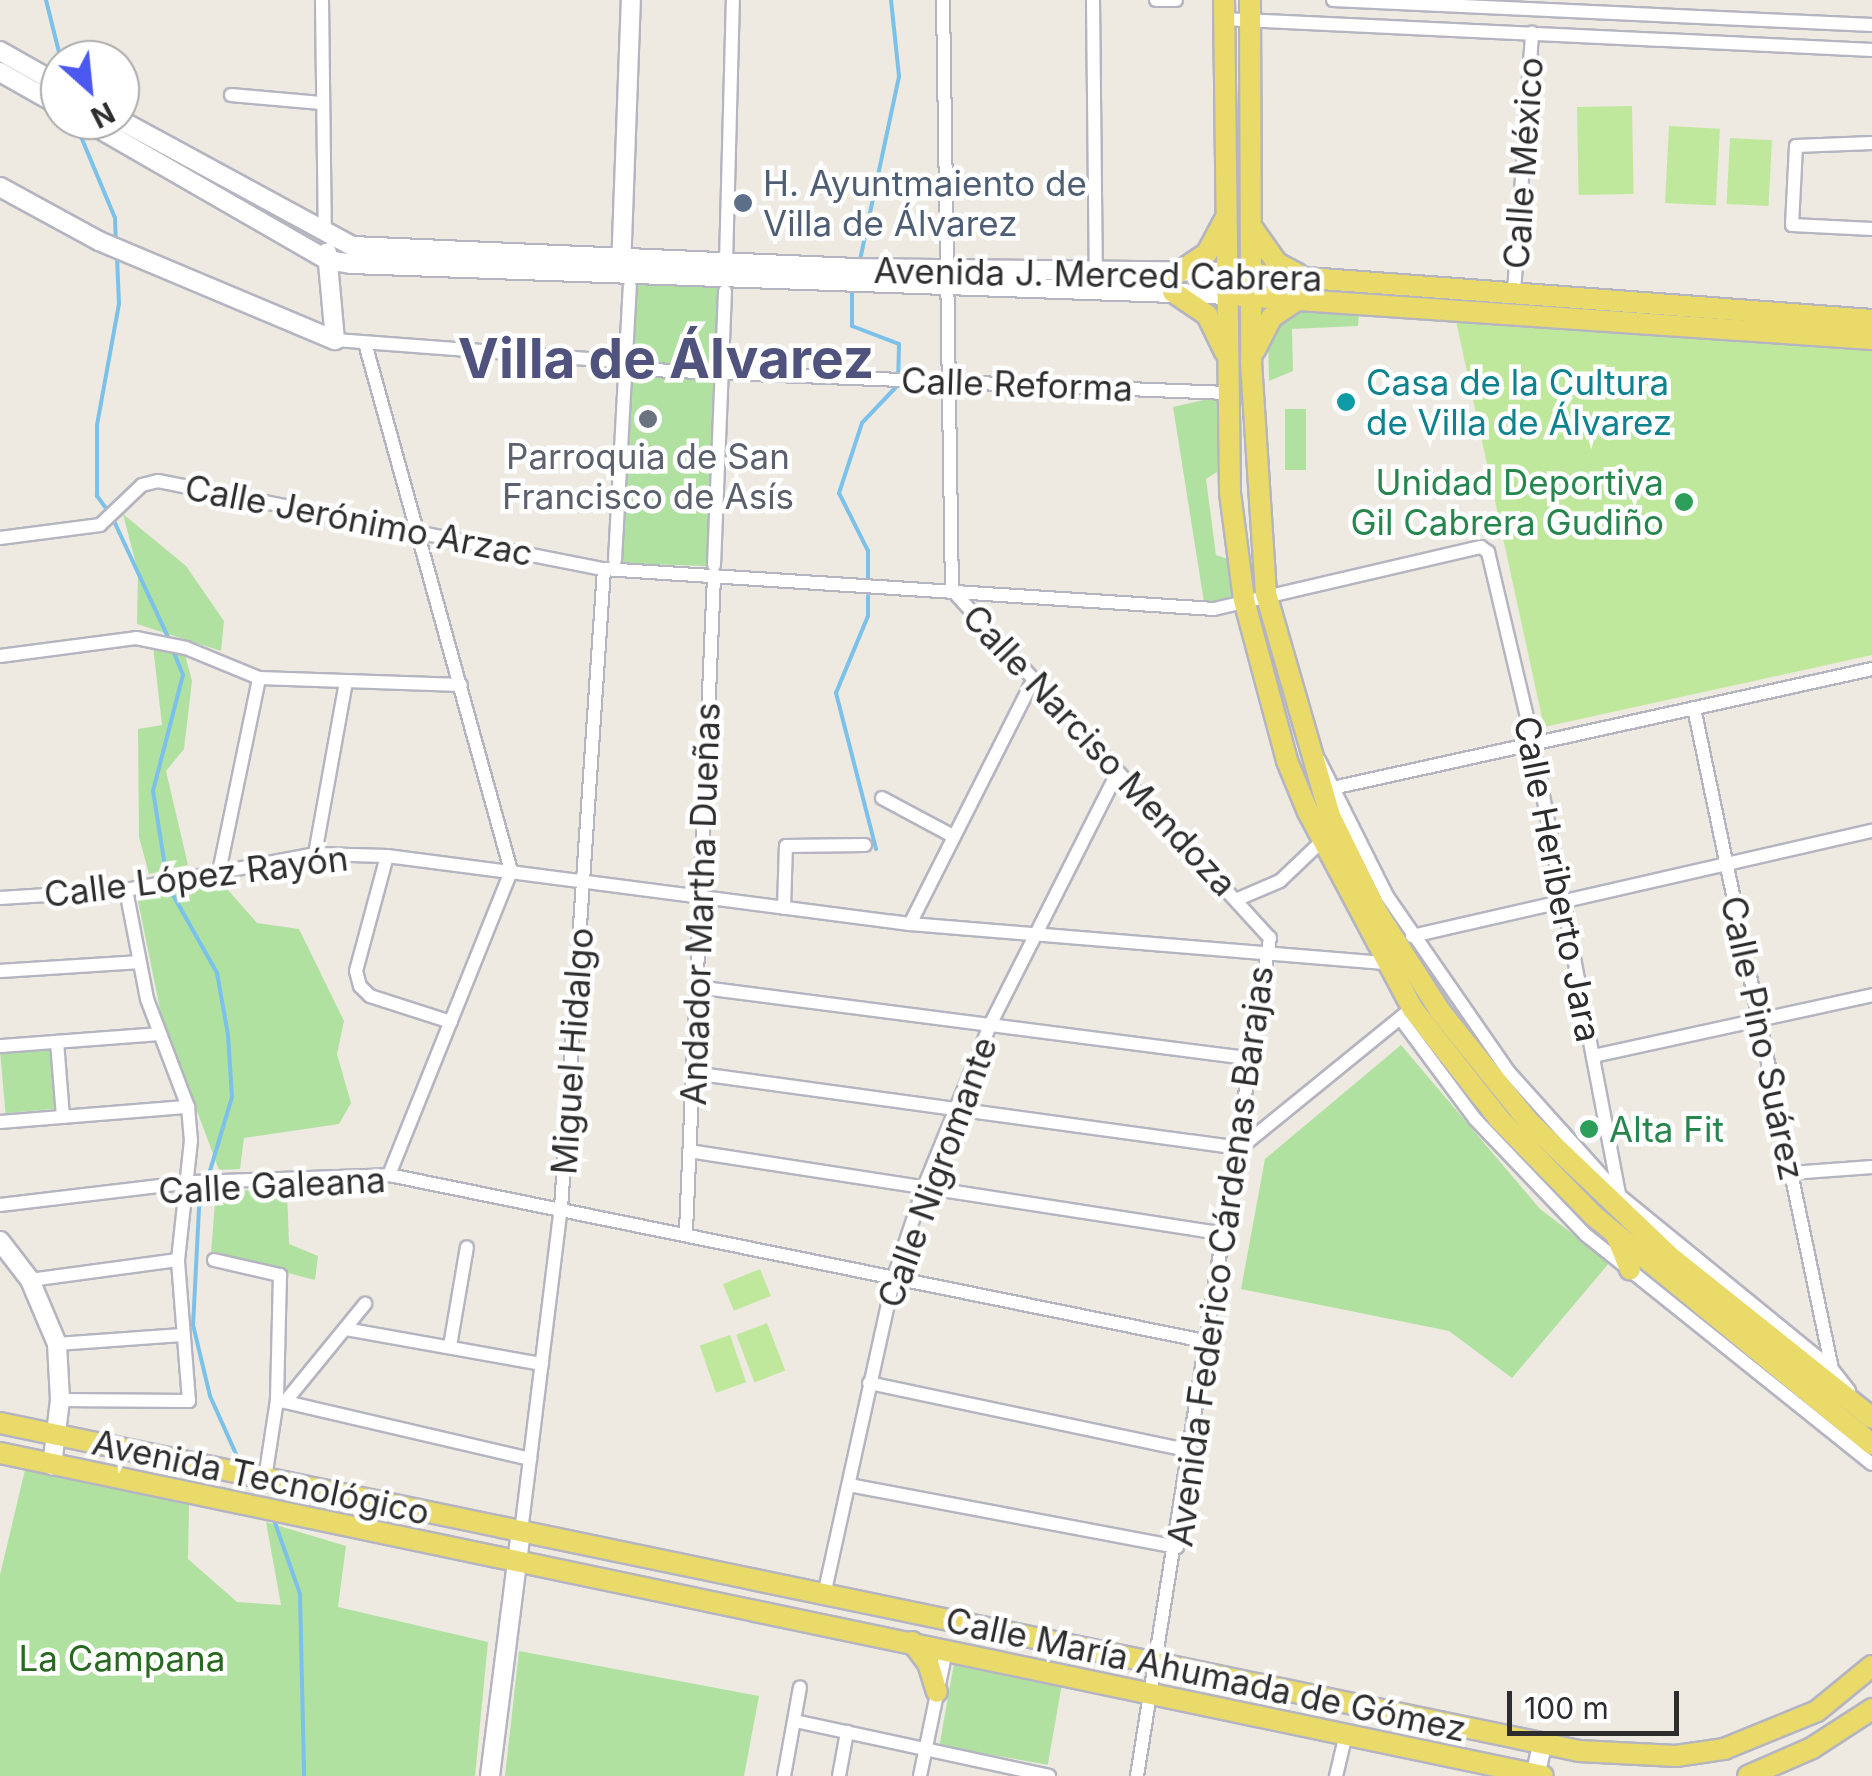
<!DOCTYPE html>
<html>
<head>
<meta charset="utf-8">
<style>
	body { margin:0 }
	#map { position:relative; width:1872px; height:1776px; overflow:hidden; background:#eeeae1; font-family:Inter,sans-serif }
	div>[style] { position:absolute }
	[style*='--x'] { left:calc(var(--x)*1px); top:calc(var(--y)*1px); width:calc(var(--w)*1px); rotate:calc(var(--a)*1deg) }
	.green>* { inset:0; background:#b0e1a1; transform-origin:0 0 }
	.pitch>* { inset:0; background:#c0e89d; transform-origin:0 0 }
	.stream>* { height:4px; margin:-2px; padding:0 2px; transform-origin:2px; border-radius:2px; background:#7bc1e9 }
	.roads { filter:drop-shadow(2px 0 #b4b5c0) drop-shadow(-2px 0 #b4b5c0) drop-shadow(0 2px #b4b5c0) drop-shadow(0 -2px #b4b5c0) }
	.street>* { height:12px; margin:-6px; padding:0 6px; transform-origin:6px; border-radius:6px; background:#fff }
	.secondary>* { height:18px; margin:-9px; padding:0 9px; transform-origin:9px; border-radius:9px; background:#fff }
	.primary>* { height:20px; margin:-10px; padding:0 10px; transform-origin:10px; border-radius:10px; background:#eada6a }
	.dots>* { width:28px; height:28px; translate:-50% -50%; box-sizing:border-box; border:5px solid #fff; border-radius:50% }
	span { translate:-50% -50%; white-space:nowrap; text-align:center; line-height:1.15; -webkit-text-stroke:9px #fff; paint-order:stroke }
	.street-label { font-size:35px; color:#2d2d2d }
	.service-label { font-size:35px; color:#4e5e75 }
	.left { translate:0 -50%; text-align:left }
	.culture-label { font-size:35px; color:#0d838f }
	.worship-label { font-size:35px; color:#5b616d }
	.leisure-label { font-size:35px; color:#27864d }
	.right { translate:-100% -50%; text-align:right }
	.park-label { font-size:35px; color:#27691f }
	.town-label { font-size:55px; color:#4f537d; font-weight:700 }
	.north { position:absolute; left:40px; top:40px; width:100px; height:100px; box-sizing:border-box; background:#fff; border:2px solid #ababab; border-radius:50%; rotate:153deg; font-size:28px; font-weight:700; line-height:40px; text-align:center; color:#2d2d2d }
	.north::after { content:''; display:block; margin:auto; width:35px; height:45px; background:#4b59f1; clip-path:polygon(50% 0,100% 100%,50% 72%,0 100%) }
	.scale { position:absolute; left:1507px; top:1691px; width:172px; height:45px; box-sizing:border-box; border:5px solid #2d2d2d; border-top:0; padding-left:12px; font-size:30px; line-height:35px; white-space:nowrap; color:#2d2d2d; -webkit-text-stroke:8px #fff; paint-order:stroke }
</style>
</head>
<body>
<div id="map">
	<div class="green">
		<div style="left:624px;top:281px;width:104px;height:282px;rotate:2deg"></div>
		<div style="clip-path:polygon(1359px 312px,1358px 326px,1292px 329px,1293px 371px,1269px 381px,1268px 342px,1286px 318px,1303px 311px)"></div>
		<div style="clip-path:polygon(1208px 399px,1218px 400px,1217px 472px,1206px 479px,1216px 555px,1228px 559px,1234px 594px,1223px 602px,1204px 602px,1173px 407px)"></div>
		<div style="left:1285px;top:409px;width:21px;height:61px"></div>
		<div style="clip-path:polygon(123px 514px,186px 566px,224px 621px,221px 651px,137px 624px,138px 572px)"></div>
		<div style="clip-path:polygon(153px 646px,184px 651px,192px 681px,184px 749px,166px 771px,188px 865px,149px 874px,139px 837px,138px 729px,162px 725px)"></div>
		<div style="clip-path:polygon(202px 882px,221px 882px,257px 923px,299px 929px,344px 1021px,337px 1054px,351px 1103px,339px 1124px,244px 1138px,240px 1169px,219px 1170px,161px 1014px,137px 896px)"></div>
		<div style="clip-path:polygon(1401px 1045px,1540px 1209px,1610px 1262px,1512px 1378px,1449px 1331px,1241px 1289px,1265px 1159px)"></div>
		<div style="left:51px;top:1048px;width:61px;height:51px;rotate:85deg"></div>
		<div style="clip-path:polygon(216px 1190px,287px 1191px,289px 1244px,318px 1256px,315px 1280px,211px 1253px)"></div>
		<div style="clip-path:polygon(25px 1470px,189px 1505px,188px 1559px,237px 1602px,281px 1605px,266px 1522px,346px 1546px,338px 1607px,488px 1642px,475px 1776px,0 1776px,0 1575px)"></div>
		<div style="clip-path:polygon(519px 1651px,759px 1696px,744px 1776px,505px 1776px)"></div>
		<div style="left:954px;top:1663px;width:110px;height:84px;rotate:10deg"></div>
	</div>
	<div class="pitch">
		<div style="left:1632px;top:106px;width:88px;height:55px;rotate:89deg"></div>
		<div style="left:1669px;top:126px;width:51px;height:77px;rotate:3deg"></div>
		<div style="left:1730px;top:138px;width:42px;height:66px;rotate:3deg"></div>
		<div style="clip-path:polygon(1456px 321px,1872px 350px,1872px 655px,1544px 727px)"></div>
		<div style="left:760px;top:1269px;width:29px;height:40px;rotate:68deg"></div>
		<div style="left:767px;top:1323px;width:51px;height:33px;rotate:69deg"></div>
		<div style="left:730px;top:1335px;width:50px;height:32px;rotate:71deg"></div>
	</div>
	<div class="stream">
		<div style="--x:46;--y:0;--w:62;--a:76"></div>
		<div style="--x:74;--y:120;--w:106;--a:67.3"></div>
		<div style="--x:115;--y:218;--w:24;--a:88"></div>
		<div style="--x:860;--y:260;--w:188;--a:-78"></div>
		<div style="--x:899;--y:76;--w:76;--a:-96"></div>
		<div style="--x:852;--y:289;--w:37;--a:90"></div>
		<div style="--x:852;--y:326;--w:50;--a:21"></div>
		<div style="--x:899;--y:344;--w:41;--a:91.4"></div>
		<div style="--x:898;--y:385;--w:52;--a:133.5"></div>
		<div style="--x:862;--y:423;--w:74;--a:108.2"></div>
		<div style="--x:839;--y:493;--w:65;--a:63.4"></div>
		<div style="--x:868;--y:551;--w:32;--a:90"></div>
		<div style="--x:108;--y:511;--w:19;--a:-126"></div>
		<div style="--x:97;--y:496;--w:71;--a:-90"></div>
		<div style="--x:97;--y:425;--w:123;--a:-79.7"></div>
		<div style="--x:119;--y:304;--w:48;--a:-92.4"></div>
		<div style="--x:113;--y:519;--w:135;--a:65"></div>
		<div style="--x:868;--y:596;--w:20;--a:90"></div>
		<div style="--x:868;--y:616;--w:83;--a:112.6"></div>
		<div style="--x:836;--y:693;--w:161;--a:75.6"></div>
		<div style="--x:167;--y:879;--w:89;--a:-99"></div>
		<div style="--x:153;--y:791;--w:120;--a:-75.5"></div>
		<div style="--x:183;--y:675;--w:27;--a:-112"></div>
		<div style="--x:169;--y:888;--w:98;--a:60.5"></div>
		<div style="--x:217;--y:973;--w:63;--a:79.9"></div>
		<div style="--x:228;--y:1035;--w:62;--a:86.3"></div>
		<div style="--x:232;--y:1097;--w:116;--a:106.6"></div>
		<div style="--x:199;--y:1208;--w:117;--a:92.9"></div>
		<div style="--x:193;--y:1325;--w:73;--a:76.5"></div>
		<div style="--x:210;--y:1396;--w:76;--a:65.8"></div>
		<div style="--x:274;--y:1520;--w:78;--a:70.6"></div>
		<div style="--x:300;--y:1594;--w:182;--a:88.7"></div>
	</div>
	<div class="roads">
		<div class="street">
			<div style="--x:322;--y:0;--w:234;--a:89.3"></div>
			<div style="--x:943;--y:0;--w:590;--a:89.13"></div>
			<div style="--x:952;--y:590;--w:471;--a:47.6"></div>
			<div style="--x:1270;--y:938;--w:848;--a:99.02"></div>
			<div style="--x:1093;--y:0;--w:290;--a:89.4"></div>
			<div style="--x:1156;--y:0;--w:20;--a:0"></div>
			<div style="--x:1333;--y:0;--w:540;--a:2.66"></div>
			<div style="--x:1223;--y:19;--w:650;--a:2.73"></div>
			<div style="--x:231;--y:95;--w:90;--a:5.1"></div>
			<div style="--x:1872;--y:143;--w:76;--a:177.7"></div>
			<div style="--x:1796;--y:146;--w:79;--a:92.9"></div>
			<div style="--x:1792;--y:225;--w:80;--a:2.9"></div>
			<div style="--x:726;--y:263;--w:263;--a:-88.5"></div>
			<div style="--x:1514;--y:292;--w:260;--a:-86"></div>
			<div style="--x:335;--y:340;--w:281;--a:4.3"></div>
			<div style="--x:365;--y:343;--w:548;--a:74.54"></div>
			<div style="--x:625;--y:369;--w:604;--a:2.28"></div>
			<div style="--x:0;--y:538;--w:101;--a:-7.4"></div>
			<div style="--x:100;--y:525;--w:58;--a:-43.6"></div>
			<div style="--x:142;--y:485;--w:16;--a:-14"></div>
			<div style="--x:158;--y:481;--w:455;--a:11.2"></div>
			<div style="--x:604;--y:569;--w:611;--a:3.75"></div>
			<div style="--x:1214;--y:609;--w:274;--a:-13.1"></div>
			<div style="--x:1481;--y:547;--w:9;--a:36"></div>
			<div style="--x:1488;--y:552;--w:196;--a:76.7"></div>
			<div style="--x:1533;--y:743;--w:473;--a:79.2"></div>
			<div style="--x:615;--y:560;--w:274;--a:-86.9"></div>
			<div style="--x:714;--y:565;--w:274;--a:-87.7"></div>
			<div style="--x:0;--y:656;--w:137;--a:-7.5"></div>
			<div style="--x:136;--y:638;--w:51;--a:11.3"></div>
			<div style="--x:186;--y:648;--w:79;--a:22.3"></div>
			<div style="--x:259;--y:678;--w:202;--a:2"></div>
			<div style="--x:1694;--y:708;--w:675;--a:78.21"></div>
			<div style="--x:1319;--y:760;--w:152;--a:63.4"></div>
			<div style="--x:1387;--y:896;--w:213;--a:55.3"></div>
			<div style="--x:1508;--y:1071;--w:168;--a:48.1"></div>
			<div style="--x:1620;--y:1196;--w:274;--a:39.2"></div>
			<div style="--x:1832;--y:1369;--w:28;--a:52"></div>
			<div style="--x:1337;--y:787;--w:548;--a:-12.44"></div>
			<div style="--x:882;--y:798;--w:81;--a:28.2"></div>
			<div style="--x:315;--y:854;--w:175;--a:-79.8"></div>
			<div style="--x:387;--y:856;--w:119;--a:105.1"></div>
			<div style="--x:356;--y:971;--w:16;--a:75"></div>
			<div style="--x:360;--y:986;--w:14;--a:45"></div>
			<div style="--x:370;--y:996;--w:85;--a:17.8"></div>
			<div style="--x:219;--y:872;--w:198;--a:-78.3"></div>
			<div style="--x:0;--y:898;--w:126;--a:-3.6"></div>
			<div style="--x:126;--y:890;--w:192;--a:-10.8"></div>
			<div style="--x:315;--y:854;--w:72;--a:1.6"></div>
			<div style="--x:387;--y:856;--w:527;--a:7.41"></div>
			<div style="--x:910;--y:924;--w:476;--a:4.7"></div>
			<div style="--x:1238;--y:899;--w:46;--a:-23.2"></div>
			<div style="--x:1280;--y:881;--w:58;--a:-43.6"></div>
			<div style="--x:784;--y:908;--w:62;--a:-88.2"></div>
			<div style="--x:786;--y:846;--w:79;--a:-0.7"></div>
			<div style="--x:910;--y:924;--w:269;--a:-63.2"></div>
			<div style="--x:1412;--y:936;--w:472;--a:-12.9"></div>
			<div style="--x:0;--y:971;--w:139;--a:-3.7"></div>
			<div style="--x:696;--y:987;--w:563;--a:7.35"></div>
			<div style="--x:1400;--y:1018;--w:126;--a:53.4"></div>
			<div style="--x:1475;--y:1119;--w:161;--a:46.3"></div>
			<div style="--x:1586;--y:1235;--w:366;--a:38.7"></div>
			<div style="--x:57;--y:1042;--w:75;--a:85.4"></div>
			<div style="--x:0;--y:1046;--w:158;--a:-4.3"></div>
			<div style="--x:1593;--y:1056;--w:286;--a:-12.3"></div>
			<div style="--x:693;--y:1073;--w:552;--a:7.81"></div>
			<div style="--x:1240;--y:1148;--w:222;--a:-39.1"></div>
			<div style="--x:0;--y:1122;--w:189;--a:-4.6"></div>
			<div style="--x:689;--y:1151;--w:543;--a:8.79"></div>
			<div style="--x:1791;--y:1173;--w:81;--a:-4.2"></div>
			<div style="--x:389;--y:1175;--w:328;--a:-68.1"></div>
			<div style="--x:0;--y:1205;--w:193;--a:-6.8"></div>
			<div style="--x:192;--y:1182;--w:197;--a:-2"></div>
			<div style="--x:389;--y:1175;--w:837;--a:11.51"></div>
			<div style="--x:686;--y:1231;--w:656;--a:-87.55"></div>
			<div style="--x:214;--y:1260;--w:68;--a:12.8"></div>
			<div style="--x:280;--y:1275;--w:125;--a:91.4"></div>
			<div style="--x:277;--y:1400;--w:79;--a:98.7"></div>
			<div style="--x:30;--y:1280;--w:149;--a:-7.7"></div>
			<div style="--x:345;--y:1329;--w:200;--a:10.1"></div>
			<div style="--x:57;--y:1344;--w:125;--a:-4.1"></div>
			<div style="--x:450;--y:1346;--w:100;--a:-80.3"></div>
			<div style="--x:869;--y:1383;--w:330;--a:11.9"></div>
			<div style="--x:60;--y:1400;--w:129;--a:0.4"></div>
			<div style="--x:189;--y:1401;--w:141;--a:-94.5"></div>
			<div style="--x:178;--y:1260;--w:120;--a:-83.8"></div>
			<div style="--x:191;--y:1141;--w:34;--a:-95"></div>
			<div style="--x:188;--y:1107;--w:116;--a:-110.8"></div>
			<div style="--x:147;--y:999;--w:111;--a:-100.9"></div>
			<div style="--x:277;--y:1400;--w:260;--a:13.1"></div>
			<div style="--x:285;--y:1402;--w:127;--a:-50.8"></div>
			<div style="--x:849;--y:1485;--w:334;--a:10.7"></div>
			<div style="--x:521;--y:1532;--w:326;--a:-83"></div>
			<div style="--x:561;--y:1208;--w:640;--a:-86.15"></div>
			<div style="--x:824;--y:1595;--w:326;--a:-77.6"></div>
			<div style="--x:894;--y:1277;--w:95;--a:-71.6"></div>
			<div style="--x:924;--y:1187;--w:175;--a:-67.8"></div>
			<div style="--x:990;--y:1025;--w:281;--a:-63.2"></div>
			<div style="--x:795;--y:1721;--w:260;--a:12.2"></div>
			<div style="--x:784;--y:1776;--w:90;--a:-79.8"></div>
			<div style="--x:839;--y:1776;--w:45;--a:-79.7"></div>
			<div style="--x:920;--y:1776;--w:128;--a:-78.3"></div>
			<div style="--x:1336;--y:1776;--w:43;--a:-76.6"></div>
		</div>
		<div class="secondary">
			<div style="--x:0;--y:51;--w:69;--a:29.5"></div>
			<div style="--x:0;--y:72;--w:69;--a:29.5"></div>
			<div style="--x:84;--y:120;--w:280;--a:29.9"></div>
			<div style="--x:327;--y:260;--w:24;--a:9"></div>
			<div style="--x:351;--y:264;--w:879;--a:2.02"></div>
			<div style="--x:120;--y:120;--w:264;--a:28.5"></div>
			<div style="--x:352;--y:246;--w:496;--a:2.5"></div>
			<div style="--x:848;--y:268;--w:380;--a:0.6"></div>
			<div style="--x:0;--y:187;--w:113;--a:28.6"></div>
			<div style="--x:99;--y:241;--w:256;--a:22.8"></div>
			<div style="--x:335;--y:340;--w:88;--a:-95.2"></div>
			<div style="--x:621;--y:269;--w:269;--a:-87.9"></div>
			<div style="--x:0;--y:1241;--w:49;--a:52.4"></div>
			<div style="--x:30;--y:1280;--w:69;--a:67.1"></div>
			<div style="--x:57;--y:1344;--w:56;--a:86.9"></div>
			<div style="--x:60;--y:1400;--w:66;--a:96.9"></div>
			<div style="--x:490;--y:1776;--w:246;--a:-82.8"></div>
			<div style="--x:1535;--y:1776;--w:32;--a:-77"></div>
		</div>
		<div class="primary">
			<div style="--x:1224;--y:0;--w:493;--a:89.3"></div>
			<div style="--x:1230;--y:493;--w:108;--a:82.5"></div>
			<div style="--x:1244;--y:600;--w:167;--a:75"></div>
			<div style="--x:1287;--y:761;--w:55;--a:67.6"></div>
			<div style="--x:1308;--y:812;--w:222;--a:62"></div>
			<div style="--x:1412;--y:1008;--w:142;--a:51.8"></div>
			<div style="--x:1500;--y:1120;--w:134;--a:45.6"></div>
			<div style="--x:1594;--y:1216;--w:360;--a:39.4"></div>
			<div style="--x:1250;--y:0;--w:362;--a:89.8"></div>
			<div style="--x:1251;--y:362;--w:232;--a:86.3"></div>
			<div style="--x:1266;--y:594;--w:231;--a:73.9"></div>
			<div style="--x:1330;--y:816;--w:107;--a:63.9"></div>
			<div style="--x:1377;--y:912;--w:117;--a:57.5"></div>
			<div style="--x:1440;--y:1011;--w:141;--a:51.3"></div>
			<div style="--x:1528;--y:1121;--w:194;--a:43.7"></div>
			<div style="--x:1668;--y:1255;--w:261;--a:38.6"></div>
			<div style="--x:1253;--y:229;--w:42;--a:54.8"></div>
			<div style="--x:1277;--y:263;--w:24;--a:28"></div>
			<div style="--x:1241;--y:273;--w:633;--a:4.26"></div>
			<div style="--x:1176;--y:274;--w:37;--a:-34"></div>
			<div style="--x:1207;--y:253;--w:36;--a:-62"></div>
			<div style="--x:1173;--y:292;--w:41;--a:34.1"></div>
			<div style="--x:1207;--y:315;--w:41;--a:64.1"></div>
			<div style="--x:1241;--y:296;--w:632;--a:3.9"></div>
			<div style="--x:1255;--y:350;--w:37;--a:-63"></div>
			<div style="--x:1272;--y:317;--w:32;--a:-34"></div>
			<div style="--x:1617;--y:1237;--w:35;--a:68"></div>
			<div style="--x:0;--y:1423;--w:1613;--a:11.73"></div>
			<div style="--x:1579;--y:1751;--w:97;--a:3"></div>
			<div style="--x:1676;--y:1756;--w:49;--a:-8.3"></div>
			<div style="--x:1724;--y:1749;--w:100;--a:-22.2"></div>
			<div style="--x:1817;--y:1711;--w:71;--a:-39.3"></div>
			<div style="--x:0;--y:1453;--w:1576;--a:11.82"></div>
			<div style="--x:912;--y:1642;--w:26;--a:53"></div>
			<div style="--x:928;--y:1663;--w:30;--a:73"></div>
			<div style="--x:1748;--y:1776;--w:70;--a:-23.6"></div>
			<div style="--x:1812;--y:1748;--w:72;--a:-33"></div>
		</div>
	</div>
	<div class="dots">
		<div style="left:743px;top:203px;background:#5c6f8a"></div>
		<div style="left:1346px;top:402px;background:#0f9aa8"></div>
		<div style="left:648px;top:419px;background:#6b7280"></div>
		<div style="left:1684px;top:502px;background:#2e9e5b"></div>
		<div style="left:1589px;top:1129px;background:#2e9e5b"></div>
	</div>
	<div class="street-label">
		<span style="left:1523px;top:163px;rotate:-86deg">Calle México</span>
		<span style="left:1098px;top:274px;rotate:1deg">Avenida J. Merced Cabrera</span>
		<span style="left:1017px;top:384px;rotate:2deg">Calle Reforma</span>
		<span style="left:359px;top:520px;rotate:11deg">Calle Jerónimo Arzac</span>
		<span style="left:1100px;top:750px;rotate:47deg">Calle Narciso Mendoza</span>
		<span style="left:196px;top:876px;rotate:-7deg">Calle López Rayón</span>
		<span style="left:1558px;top:879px;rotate:79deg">Calle Heriberto Jara</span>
		<span style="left:700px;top:904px;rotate:-88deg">Andador Martha Dueñas</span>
		<span style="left:1763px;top:1038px;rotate:78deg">Calle Pino Suárez</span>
		<span style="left:572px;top:1051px;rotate:-86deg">Miguel Hidalgo</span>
		<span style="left:937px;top:1172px;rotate:-70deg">Calle Nigromante</span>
		<span style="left:272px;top:1185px;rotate:-3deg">Calle Galeana</span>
		<span style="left:1220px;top:1256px;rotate:-82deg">Avenida Federico Cárdenas Barajas</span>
		<span style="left:261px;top:1477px;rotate:12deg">Avenida Tecnológico</span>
		<span style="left:1206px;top:1674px;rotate:12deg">Calle María Ahumada de Gómez</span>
	</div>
	<div class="service-label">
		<span class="left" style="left:763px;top:203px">H. Ayuntmaiento de<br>Villa de Álvarez</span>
	</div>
	<div class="culture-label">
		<span class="left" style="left:1366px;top:402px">Casa de la Cultura<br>de Villa de Álvarez</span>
	</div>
	<div class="worship-label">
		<span style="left:648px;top:476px">Parroquia de San<br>Francisco de Asís</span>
	</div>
	<div class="leisure-label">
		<span class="right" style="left:1664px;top:502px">Unidad Deportiva<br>Gil Cabrera Gudiño</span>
		<span class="left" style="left:1609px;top:1129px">Alta Fit</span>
	</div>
	<div class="park-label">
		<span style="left:122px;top:1658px">La Campana</span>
	</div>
	<div class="town-label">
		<span style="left:666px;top:359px">Villa de Álvarez</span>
	</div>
	<div class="north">N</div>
	<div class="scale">100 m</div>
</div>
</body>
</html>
